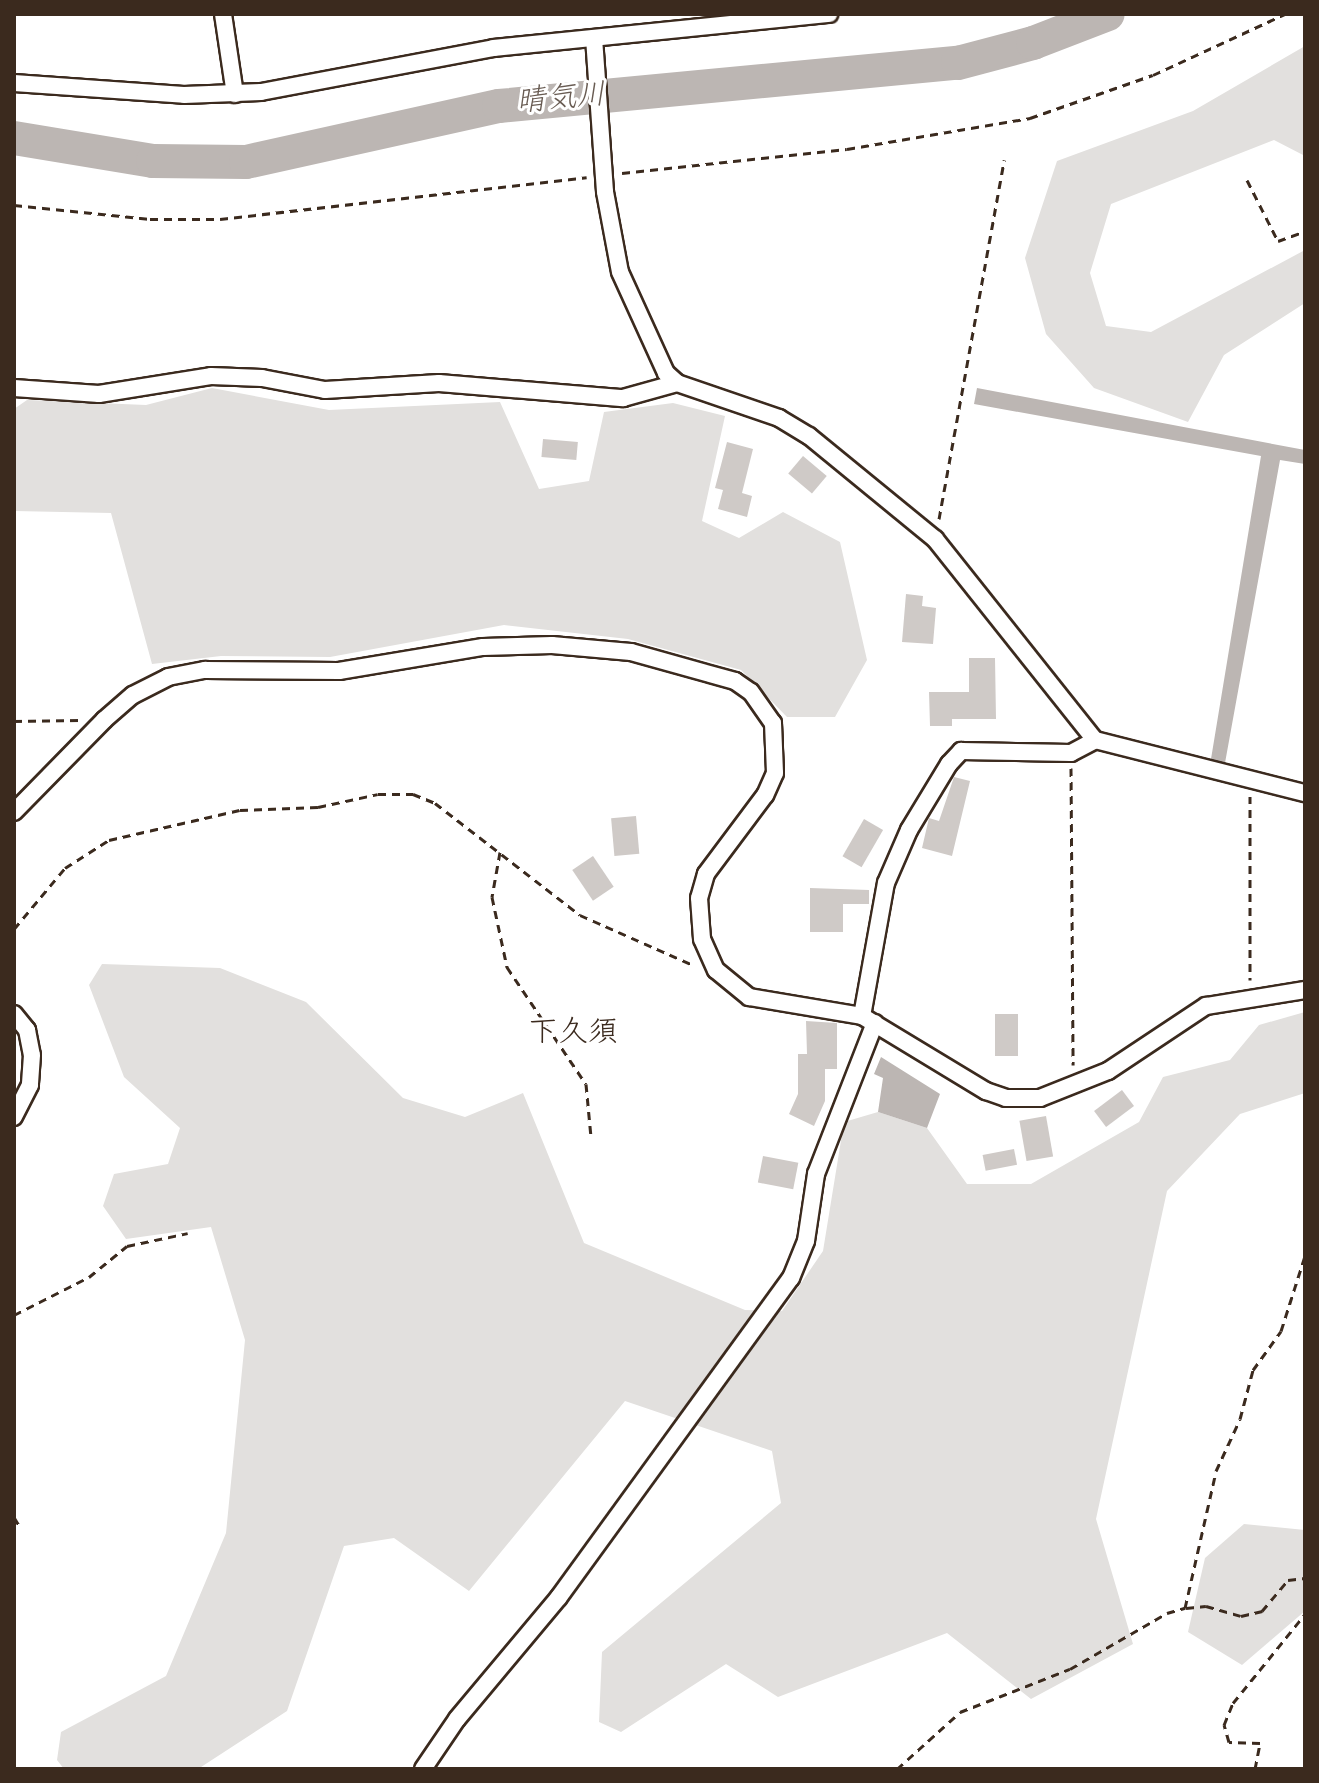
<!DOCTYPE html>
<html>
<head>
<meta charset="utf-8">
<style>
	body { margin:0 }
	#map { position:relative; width:1319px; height:1783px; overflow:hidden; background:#fff; font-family:"Indie Flower","Klee One",sans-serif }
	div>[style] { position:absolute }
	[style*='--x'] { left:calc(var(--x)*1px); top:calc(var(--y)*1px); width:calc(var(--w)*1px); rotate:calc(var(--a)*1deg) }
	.green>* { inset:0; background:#e2e0de }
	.water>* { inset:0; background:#bcb6b3 }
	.river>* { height:34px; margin:-17px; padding:0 17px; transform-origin:17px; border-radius:17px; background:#bcb6b3 }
	.building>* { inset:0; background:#cfcac7; transform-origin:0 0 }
	.path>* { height:3px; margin-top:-1.5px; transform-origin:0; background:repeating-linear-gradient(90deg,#3b2a1e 0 8px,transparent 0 14px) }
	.roads { filter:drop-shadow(2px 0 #3b2a1e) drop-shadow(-2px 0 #3b2a1e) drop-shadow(0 2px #3b2a1e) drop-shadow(0 -2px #3b2a1e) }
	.street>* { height:16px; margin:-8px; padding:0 8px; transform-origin:8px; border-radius:8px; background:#fff }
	span { translate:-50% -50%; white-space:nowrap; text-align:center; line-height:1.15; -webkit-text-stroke:6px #fff; paint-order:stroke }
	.water-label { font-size:30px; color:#685b52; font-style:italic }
	.neighbourhood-label { font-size:30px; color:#3b2a1e }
	.frame { position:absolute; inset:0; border:16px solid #3b2a1e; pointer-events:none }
</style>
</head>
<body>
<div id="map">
	<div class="green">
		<div style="clip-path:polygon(1305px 46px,1305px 156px,1274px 140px,1111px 204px,1090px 273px,1106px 326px,1151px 332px,1305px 250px,1305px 303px,1224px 355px,1188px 422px,1094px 388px,1046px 334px,1025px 258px,1057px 161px,1193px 111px)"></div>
		<div style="clip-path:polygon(212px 388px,329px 410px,500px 402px,539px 489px,589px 481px,604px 412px,673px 403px,725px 416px,702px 521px,739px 538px,783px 512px,840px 542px,867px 660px,835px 717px,787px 717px,741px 670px,628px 639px,504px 625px,330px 657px,221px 656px,152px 664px,111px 513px,14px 511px,14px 409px,27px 400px,146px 405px)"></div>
		<div style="clip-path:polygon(102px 964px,220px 968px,306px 1002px,403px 1098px,465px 1117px,523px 1093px,584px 1243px,745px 1310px,782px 1311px,823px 1251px,844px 1122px,878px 1112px,927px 1128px,967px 1184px,1031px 1184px,1139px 1122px,1163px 1077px,1230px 1060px,1259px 1025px,1305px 1012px,1305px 1093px,1240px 1114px,1167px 1191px,1096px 1519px,1133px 1644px,1031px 1699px,947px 1633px,778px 1697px,726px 1664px,621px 1732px,599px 1722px,602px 1652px,781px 1503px,772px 1451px,625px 1401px,469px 1591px,394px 1538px,344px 1546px,287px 1711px,198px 1769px,64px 1769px,57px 1760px,61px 1732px,166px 1676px,226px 1533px,245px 1340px,211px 1227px,126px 1239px,103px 1206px,114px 1174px,168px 1164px,180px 1128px,124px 1077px,89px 985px)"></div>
		<div style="clip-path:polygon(1244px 1524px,1305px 1530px,1305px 1611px,1242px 1665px,1188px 1632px,1205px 1558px)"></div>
	</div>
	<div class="water">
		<div style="clip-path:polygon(977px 388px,1305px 450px,1305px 464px,1280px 460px,1225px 763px,1211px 759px,1261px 456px,974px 404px)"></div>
		<div style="clip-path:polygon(881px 1057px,940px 1094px,927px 1128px,878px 1112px,883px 1078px,874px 1074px)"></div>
	</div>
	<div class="river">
		<div style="--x:14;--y:138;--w:141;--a:9.4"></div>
		<div style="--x:153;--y:161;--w:93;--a:0.6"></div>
		<div style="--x:246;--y:162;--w:259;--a:-12.5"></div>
		<div style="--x:499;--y:106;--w:461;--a:-5.4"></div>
		<div style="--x:958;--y:63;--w:78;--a:-14.9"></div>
		<div style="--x:1033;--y:43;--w:80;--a:-21.1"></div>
	</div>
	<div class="building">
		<div style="left:543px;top:439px;width:35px;height:18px;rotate:5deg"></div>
		<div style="clip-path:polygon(727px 442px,753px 449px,742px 493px,752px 496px,747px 517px,718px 509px,723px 490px,715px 488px)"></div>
		<div style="left:803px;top:456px;width:31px;height:23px;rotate:40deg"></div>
		<div style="clip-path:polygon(906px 594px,923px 596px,922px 606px,936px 608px,933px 644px,902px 642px)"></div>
		<div style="clip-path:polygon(969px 658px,995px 658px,996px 719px,952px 719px,952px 726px,930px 726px,929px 692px,969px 692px)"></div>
		<div style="clip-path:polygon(954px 777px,970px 781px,952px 856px,922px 848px,929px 818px,939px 821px)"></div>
		<div style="left:636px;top:816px;width:38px;height:25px;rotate:85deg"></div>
		<div style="left:864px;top:819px;width:22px;height:43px;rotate:30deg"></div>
		<div style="left:593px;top:856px;width:37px;height:25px;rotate:56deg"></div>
		<div style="clip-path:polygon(810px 888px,869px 890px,869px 904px,843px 904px,843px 932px,810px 932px)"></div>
		<div style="left:995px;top:1014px;width:23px;height:42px"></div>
		<div style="clip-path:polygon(806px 1021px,837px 1023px,837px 1069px,825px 1069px,825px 1101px,814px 1126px,789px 1114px,798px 1094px,798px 1054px,807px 1054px)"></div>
		<div style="left:1122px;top:1090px;width:20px;height:35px;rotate:53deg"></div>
		<div style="left:1046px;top:1116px;width:41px;height:27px;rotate:80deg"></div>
		<div style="left:1014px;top:1149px;width:16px;height:32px;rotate:79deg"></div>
		<div style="left:763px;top:1156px;width:36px;height:27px;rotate:11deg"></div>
	</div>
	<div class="path">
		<div style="--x:622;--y:173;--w:226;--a:-6.1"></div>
		<div style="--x:847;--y:149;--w:186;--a:-9.6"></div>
		<div style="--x:1030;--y:118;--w:130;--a:-19.3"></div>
		<div style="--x:1153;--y:75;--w:145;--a:-24.8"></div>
		<div style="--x:1247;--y:180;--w:68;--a:63.1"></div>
		<div style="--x:1278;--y:241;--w:29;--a:-20"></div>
		<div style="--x:14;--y:205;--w:137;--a:5.9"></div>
		<div style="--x:150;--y:219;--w:70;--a:0"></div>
		<div style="--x:220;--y:219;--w:369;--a:-6.5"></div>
		<div style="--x:939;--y:519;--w:365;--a:-79.7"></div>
		<div style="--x:14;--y:721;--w:66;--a:-0.9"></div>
		<div style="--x:1071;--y:768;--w:297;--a:89.6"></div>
		<div style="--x:1250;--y:796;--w:184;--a:90"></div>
		<div style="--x:500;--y:852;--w:46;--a:100.1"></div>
		<div style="--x:492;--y:897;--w:72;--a:77.9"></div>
		<div style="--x:507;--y:967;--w:141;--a:56"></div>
		<div style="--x:586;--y:1084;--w:53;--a:84.6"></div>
		<div style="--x:14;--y:929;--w:80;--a:-50.1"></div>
		<div style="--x:65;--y:868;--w:52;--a:-32.5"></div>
		<div style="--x:109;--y:840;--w:134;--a:-12.9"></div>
		<div style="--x:240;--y:810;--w:78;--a:-2.2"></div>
		<div style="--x:318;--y:807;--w:61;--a:-12.2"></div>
		<div style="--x:378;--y:794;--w:35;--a:0"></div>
		<div style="--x:413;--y:794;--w:24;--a:22"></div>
		<div style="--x:435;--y:803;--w:183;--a:37.7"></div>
		<div style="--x:580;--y:915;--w:124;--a:23.9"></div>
		<div style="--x:14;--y:1315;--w:84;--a:-26.9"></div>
		<div style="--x:89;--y:1277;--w:49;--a:-39.2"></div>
		<div style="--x:127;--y:1246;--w:62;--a:-12"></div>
		<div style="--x:14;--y:1517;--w:12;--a:59"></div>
		<div style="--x:1186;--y:1608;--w:20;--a:-6"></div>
		<div style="--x:1206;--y:1606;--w:36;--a:16"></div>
		<div style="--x:1241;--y:1616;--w:22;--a:-13"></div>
		<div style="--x:1262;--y:1611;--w:40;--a:-50"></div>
		<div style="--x:1288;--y:1580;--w:17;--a:-7"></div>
		<div style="--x:897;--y:1769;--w:85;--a:-42.1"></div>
		<div style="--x:960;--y:1712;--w:118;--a:-21.4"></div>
		<div style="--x:1070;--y:1669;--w:112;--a:-30"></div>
		<div style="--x:1167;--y:1613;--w:19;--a:-16"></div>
		<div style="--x:1185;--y:1608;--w:140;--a:-77.2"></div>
		<div style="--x:1216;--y:1471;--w:57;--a:-65.2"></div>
		<div style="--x:1240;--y:1419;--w:51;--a:-75.1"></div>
		<div style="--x:1253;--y:1370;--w:48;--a:-54.3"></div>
		<div style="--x:1281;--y:1331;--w:79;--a:-72.3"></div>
		<div style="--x:1255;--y:1769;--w:26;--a:-79"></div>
		<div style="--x:1260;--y:1743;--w:31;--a:-178"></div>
		<div style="--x:1229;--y:1742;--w:18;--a:-106"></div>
		<div style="--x:1224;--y:1725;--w:24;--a:-68"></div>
		<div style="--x:1233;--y:1703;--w:114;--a:-51"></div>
	</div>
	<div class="roads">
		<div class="street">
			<div style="--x:223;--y:14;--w:81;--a:81.5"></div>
			<div style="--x:594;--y:38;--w:154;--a:85.9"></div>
			<div style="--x:605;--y:192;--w:81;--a:79.4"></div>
			<div style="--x:620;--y:272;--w:111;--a:65.5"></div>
			<div style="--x:666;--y:373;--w:15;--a:42"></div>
			<div style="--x:677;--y:383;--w:108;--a:18.9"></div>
			<div style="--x:779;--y:418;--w:35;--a:31"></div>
			<div style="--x:809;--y:436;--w:163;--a:39.3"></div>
			<div style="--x:935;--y:539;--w:257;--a:51.5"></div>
			<div style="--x:1095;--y:740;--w:217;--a:14.2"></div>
			<div style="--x:14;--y:83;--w:170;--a:4"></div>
			<div style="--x:184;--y:95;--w:77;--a:-2.2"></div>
			<div style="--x:261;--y:92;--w:237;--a:-10.7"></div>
			<div style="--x:494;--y:48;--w:337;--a:-5.8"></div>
			<div style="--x:14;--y:388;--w:85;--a:4"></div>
			<div style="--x:99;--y:394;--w:113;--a:-9.1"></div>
			<div style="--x:211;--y:376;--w:51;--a:2.2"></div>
			<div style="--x:262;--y:378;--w:64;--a:10.8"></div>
			<div style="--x:325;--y:390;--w:114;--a:-3.5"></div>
			<div style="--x:439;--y:383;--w:185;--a:4.7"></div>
			<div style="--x:623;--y:398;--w:56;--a:-15.5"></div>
			<div style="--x:14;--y:812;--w:129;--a:-45.6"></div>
			<div style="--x:104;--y:720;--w:38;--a:-41"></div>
			<div style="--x:133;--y:695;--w:39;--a:-27"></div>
			<div style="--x:168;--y:677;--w:38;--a:-11"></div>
			<div style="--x:205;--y:670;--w:134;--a:0.4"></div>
			<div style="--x:339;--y:671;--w:146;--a:-9.5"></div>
			<div style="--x:483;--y:647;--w:69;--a:-1.7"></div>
			<div style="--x:552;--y:645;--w:79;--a:5.1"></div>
			<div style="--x:631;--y:652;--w:108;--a:15.6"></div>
			<div style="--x:735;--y:681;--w:19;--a:35"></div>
			<div style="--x:751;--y:692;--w:38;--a:55"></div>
			<div style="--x:773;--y:723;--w:50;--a:87.7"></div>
			<div style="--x:775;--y:773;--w:24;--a:114"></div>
			<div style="--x:765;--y:795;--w:99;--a:126.8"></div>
			<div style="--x:706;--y:874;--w:25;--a:106"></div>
			<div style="--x:699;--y:898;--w:41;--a:85.8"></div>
			<div style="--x:702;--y:939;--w:34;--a:66"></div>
			<div style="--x:716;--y:970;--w:43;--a:39.3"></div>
			<div style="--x:749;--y:997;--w:115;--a:9.5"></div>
			<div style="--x:862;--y:1016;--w:145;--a:31.2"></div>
			<div style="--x:986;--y:1091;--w:21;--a:19"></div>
			<div style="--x:1006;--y:1098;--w:34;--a:0"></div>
			<div style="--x:1040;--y:1098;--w:73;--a:-21.7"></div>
			<div style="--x:1108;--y:1071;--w:118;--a:-33.6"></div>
			<div style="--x:1206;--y:1006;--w:100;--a:-9.2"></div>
			<div style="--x:14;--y:1014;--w:21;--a:51"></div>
			<div style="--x:27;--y:1030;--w:25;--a:79"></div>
			<div style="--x:32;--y:1055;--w:30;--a:94"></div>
			<div style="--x:30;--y:1085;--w:36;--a:117"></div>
			<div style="--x:862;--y:1016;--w:135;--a:-79.8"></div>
			<div style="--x:886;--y:883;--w:58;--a:-66.5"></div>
			<div style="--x:909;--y:830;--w:77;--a:-58.8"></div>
			<div style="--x:949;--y:764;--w:18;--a:-47"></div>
			<div style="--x:961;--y:751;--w:110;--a:1"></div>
			<div style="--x:1071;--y:753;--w:27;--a:-28"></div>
			<div style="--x:423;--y:1769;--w:60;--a:-55.8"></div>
			<div style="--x:457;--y:1719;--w:159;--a:-50.1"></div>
			<div style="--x:559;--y:1597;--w:394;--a:-54"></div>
			<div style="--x:791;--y:1278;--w:40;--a:-68"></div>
			<div style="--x:806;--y:1241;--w:68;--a:-81.5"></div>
			<div style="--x:816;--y:1174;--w:162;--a:-68.7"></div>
		</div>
	</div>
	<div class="water-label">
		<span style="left:561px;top:100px;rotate:-5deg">晴気川</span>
	</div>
	<div class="neighbourhood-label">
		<span style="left:573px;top:1034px">下久須</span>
	</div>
	<div class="frame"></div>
</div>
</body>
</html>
